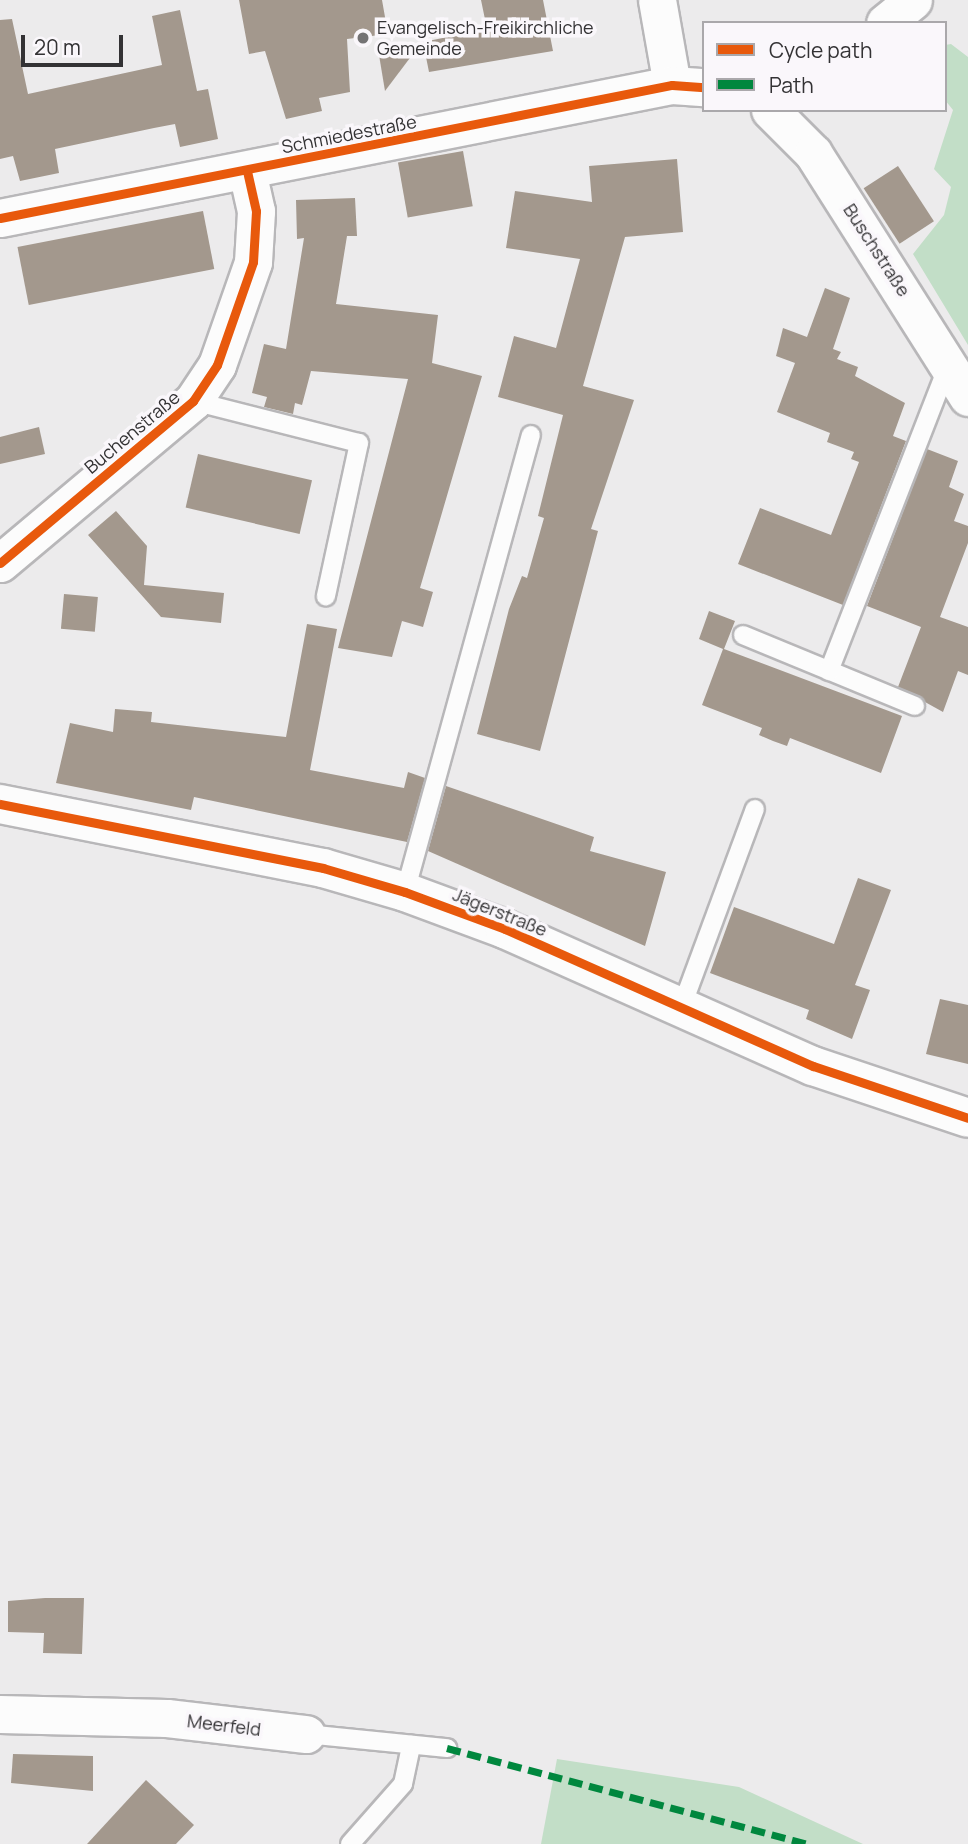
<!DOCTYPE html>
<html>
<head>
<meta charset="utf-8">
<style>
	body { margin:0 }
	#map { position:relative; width:968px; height:1844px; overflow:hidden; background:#ecebec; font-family:Manrope,sans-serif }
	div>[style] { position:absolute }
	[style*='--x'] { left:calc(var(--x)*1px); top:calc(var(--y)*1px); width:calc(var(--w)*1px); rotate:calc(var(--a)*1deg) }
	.green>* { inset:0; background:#c2dec7 }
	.building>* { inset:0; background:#a3988d; transform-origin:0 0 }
	.roads { filter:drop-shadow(2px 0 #b8b7b9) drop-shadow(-2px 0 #b8b7b9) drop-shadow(0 2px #b8b7b9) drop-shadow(0 -2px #b8b7b9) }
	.lane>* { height:18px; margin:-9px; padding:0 9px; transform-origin:9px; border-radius:9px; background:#fcfcfc }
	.street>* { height:37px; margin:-18.5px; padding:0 18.5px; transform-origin:18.5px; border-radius:18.5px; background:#fcfcfc }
	.secondary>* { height:38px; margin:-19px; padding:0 19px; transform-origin:19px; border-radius:19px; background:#fcfcfc }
	.quiet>* { height:7px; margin-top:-3.5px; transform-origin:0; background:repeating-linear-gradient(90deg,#00873e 0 14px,transparent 0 21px) }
	.cycleway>* { height:9px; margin:-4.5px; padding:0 4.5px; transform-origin:4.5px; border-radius:4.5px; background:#e8590c }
	.dots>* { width:19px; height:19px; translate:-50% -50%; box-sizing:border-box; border:4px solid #faf7fb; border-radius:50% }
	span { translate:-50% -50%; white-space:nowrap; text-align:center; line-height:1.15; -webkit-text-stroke:7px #faf7fb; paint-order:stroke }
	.poi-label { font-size:18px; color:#333234 }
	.left { translate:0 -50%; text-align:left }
	.street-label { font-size:18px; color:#333234 }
	.legend { position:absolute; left:702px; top:21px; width:245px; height:91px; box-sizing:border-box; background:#faf7fb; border:2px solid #aaa8ab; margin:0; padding:9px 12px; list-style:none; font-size:21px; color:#333234 }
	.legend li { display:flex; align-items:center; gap:14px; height:35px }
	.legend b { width:35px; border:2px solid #aaa8ab }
	.scale { position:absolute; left:21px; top:35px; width:102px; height:32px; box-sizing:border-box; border:4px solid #333234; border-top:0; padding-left:9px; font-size:21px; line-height:24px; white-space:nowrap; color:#333234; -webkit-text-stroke:5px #faf7fb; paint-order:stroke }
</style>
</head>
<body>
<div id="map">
	<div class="green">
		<div style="clip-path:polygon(951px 44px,968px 57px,968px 345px,913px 254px,944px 215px,951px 187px,934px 169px,953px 110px,945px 100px,945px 45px)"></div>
		<div style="clip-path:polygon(557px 1759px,739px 1787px,863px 1844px,541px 1844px)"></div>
	</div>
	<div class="building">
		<div style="clip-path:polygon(239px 0,382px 0,388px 34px,347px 39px,350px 92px,319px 98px,322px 111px,286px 119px,265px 51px,249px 54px)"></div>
		<div style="clip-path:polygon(481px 0,543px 0,553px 51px,429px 72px,423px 42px,487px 29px)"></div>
		<div style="clip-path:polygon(180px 10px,197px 91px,208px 89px,218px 139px,180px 147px,175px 124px,154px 128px,55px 149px,59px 173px,20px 181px,13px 156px,0 159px,0 20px,12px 19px,28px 94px,162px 65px,152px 16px)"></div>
		<div style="clip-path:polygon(422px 42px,385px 91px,378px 49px)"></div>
		<div style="left:463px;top:151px;width:56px;height:66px;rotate:80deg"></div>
		<div style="clip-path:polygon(677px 159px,683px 232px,625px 237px,583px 386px,634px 400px,591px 529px,598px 531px,540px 751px,477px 734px,509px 609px,522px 576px,527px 578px,544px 518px,538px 516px,563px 415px,498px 397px,514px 336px,556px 348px,580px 259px,506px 248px,515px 191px,592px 202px,589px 166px)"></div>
		<div style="left:898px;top:166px;width:66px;height:41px;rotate:57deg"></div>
		<div style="clip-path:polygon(355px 198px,357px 236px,347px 236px,336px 304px,438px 315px,432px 363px,482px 376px,420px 588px,433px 592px,423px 627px,402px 621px,392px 657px,338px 648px,408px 379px,311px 371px,302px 405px,295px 403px,293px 414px,264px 407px,267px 397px,252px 393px,264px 344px,286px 349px,304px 238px,297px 239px,296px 200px)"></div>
		<div style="left:203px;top:211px;width:59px;height:189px;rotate:79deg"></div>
		<div style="clip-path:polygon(825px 288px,850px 298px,833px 349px,841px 352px,837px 359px,858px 367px,855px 376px,905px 403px,893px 436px,906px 441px,843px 605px,738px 564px,760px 508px,831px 535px,859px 462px,851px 459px,854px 452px,827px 442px,830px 433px,777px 412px,795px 363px,776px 356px,783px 328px,807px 337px)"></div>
		<div style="clip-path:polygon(39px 427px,45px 454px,0 464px,0 437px)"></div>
		<div style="clip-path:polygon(927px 449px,958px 461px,949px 487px,964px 494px,954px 521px,968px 526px,968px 543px,940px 617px,968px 627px,968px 675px,958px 671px,943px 712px,898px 687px,921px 627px,867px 606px)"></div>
		<div style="left:198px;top:454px;width:117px;height:55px;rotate:13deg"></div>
		<div style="clip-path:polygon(116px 511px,147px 546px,144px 585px,224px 593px,221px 623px,161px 617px,88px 535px)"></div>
		<div style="left:64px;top:594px;width:34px;height:35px;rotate:5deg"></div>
		<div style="clip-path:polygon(709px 611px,735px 621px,724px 649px,902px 716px,881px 773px,790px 738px,787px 746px,773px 741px,759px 735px,762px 728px,702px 705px,723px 649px,699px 639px)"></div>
		<div style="clip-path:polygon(307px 624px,337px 629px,310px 770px,404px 788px,408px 772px,425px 778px,407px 842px,194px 797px,191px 810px,56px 783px,70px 723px,113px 732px,115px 709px,152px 712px,151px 722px,286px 737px)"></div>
		<div style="clip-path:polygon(446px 786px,594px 837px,590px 851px,666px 872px,645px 946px,428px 851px)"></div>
		<div style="clip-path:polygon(858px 878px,891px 890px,855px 985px,870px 990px,852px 1039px,806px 1019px,809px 1010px,710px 973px,734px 907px,834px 944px)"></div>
		<div style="clip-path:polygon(940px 999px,968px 1005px,968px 1064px,926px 1054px)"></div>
		<div style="clip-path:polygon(45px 1598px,84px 1598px,82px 1654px,43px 1653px,44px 1633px,8px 1632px,8px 1601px)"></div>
		<div style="clip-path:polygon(13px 1754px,93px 1756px,93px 1791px,11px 1783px)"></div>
		<div style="clip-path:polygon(146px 1780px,194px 1825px,176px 1844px,87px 1844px)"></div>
	</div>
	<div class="roads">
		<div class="lane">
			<div style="--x:193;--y:401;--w:171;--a:14.2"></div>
			<div style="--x:359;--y:443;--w:157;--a:102.2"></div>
			<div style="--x:743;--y:635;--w:186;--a:22.4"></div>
			<div style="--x:829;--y:671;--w:328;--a:-68.7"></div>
			<div style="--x:405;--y:892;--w:474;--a:-74.6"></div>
			<div style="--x:682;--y:1006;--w:210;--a:-69.7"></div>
			<div style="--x:306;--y:1734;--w:142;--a:5.7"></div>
			<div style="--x:350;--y:1844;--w:80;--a:-48.5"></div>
			<div style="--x:403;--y:1784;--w:40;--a:-78"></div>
		</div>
		<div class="street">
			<div style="--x:657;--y:0;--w:86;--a:80"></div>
			<div style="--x:885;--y:23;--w:36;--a:-39"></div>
			<div style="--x:770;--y:110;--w:61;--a:45"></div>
			<div style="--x:813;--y:153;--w:289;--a:57.6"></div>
			<div style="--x:0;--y:218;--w:685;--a:-11.2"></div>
			<div style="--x:672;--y:85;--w:32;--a:4"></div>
			<div style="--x:0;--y:563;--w:252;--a:-40"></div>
			<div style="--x:193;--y:401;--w:43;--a:-56.3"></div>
			<div style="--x:217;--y:365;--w:109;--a:-70.7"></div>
			<div style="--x:253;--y:262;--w:51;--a:-86.6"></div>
			<div style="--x:256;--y:211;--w:41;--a:-102.7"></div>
			<div style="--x:0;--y:1714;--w:167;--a:1.4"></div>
			<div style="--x:167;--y:1718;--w:140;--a:6.6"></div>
		</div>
		<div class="secondary">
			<div style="--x:0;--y:804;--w:329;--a:11.2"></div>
			<div style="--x:323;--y:868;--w:85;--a:16.3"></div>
			<div style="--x:405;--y:892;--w:107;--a:20.3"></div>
			<div style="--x:505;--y:929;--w:337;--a:24"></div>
			<div style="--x:813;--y:1066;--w:163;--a:18.5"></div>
		</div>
	</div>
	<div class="quiet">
		<div style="--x:447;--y:1748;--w:374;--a:14.9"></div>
	</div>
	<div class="cycleway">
		<div style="--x:0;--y:218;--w:685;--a:-11.2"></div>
		<div style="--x:672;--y:85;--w:32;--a:4"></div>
		<div style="--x:0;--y:563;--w:252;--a:-40"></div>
		<div style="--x:193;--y:401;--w:43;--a:-56.3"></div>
		<div style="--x:217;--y:365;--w:109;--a:-70.7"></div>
		<div style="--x:253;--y:262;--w:51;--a:-86.6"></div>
		<div style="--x:256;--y:211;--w:41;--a:-102.7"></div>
		<div style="--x:0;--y:804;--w:329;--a:11.2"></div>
		<div style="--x:323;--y:868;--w:85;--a:16.3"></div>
		<div style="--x:405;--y:892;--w:107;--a:20.3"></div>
		<div style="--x:505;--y:929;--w:337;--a:24"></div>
		<div style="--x:813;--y:1066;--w:163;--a:18.5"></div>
	</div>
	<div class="dots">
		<div style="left:363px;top:38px;background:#747374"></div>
	</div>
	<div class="poi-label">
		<span class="left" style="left:377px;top:38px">Evangelisch-Freikirchliche<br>Gemeinde</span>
	</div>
	<div class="street-label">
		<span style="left:349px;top:134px;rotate:-11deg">Schmiedestraße</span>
		<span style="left:877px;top:250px;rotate:57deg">Buschstraße</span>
		<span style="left:132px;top:432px;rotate:-40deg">Buchenstraße</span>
		<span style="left:500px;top:912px;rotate:22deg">Jägerstraße</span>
		<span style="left:224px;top:1725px;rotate:7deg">Meerfeld</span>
	</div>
	<ul class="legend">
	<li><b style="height:9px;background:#e8590c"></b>Cycle path</li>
	<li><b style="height:9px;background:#00873e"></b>Path</li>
	</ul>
	<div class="scale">20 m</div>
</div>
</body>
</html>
